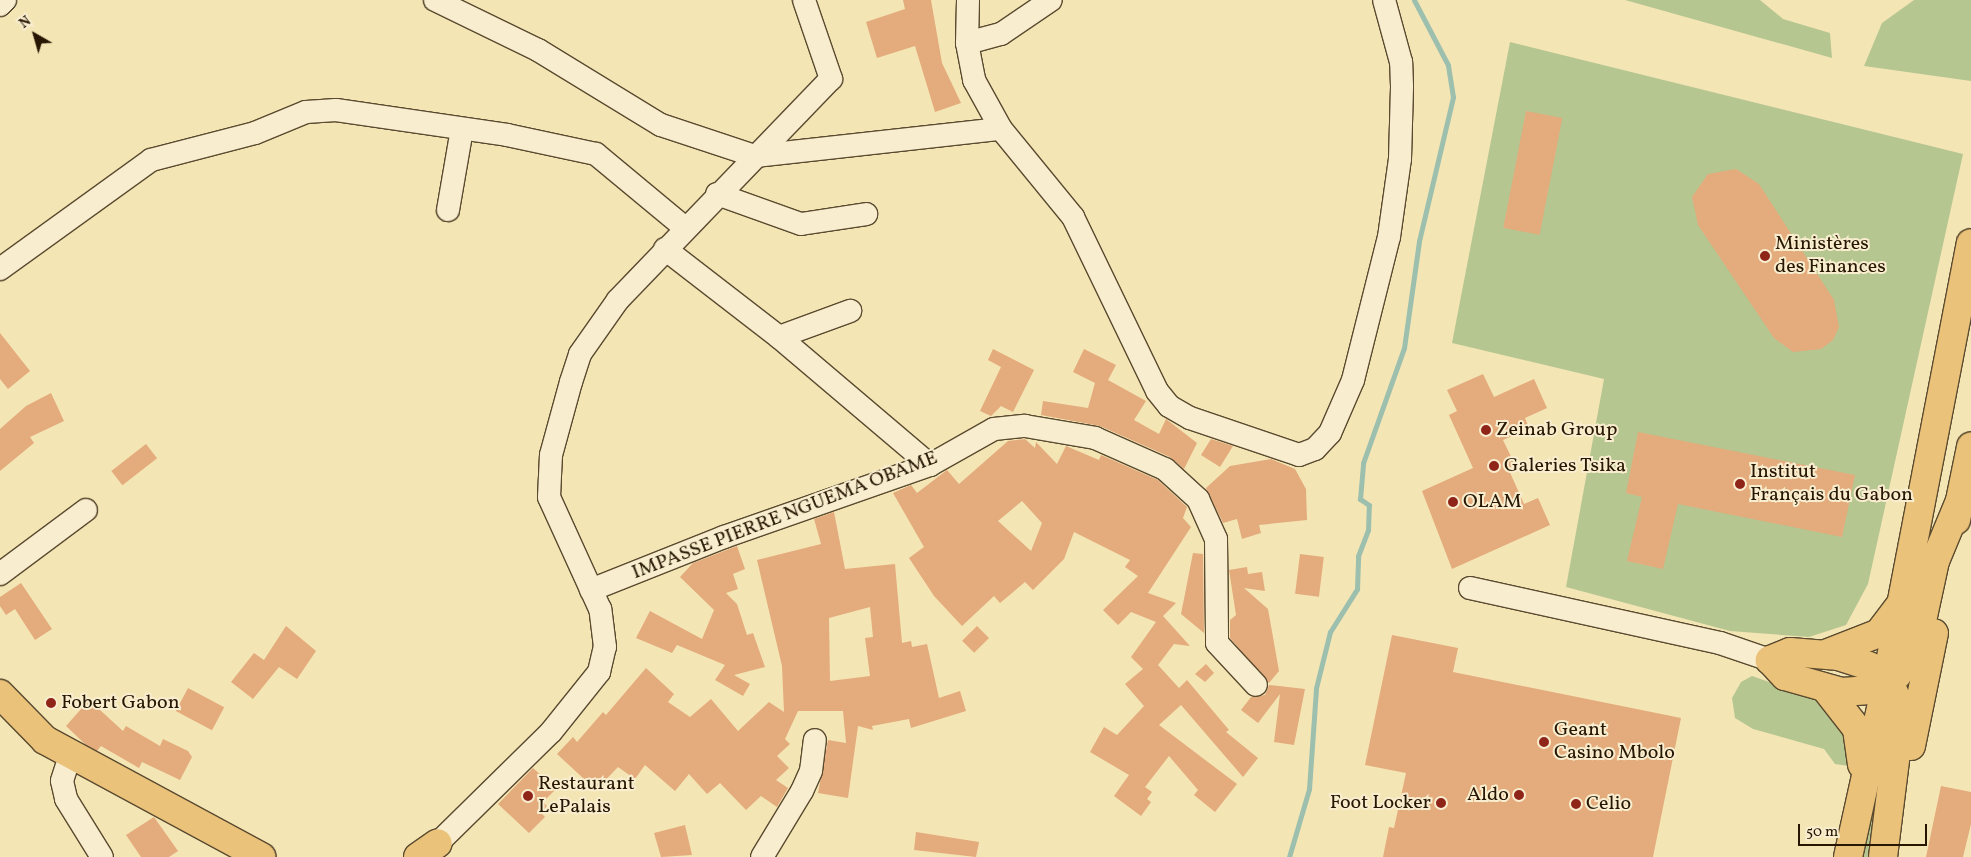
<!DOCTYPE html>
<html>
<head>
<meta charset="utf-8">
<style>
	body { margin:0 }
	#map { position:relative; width:1971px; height:857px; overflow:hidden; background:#f4e5b5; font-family:Vollkorn,serif }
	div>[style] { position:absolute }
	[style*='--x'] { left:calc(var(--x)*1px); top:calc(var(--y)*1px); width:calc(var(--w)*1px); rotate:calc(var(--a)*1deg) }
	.green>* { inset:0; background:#b6c691 }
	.stream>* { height:5px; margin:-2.5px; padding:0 2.5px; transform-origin:2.5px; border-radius:2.5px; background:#9cbfae }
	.building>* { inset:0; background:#e4ab7c; transform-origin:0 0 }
	.roads { filter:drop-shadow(1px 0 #5a4a2f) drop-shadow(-1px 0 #5a4a2f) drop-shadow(0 1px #5a4a2f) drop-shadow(0 -1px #5a4a2f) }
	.minor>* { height:22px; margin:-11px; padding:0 11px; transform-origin:11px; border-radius:11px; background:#f8eecf }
	.major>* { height:28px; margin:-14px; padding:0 14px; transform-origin:14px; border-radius:14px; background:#eac27a }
	.dots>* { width:14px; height:14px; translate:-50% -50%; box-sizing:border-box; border:2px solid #f8eecf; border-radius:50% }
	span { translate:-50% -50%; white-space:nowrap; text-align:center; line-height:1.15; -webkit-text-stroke:4px #f8eecf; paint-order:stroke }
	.poi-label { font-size:20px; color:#271602 }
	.left { translate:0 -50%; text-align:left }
	.right { translate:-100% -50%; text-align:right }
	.street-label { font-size:20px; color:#271602 }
	.north { position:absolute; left:10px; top:10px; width:50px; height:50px; -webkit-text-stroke:4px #f8eecf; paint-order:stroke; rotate:322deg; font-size:14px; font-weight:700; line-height:20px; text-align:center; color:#271602 }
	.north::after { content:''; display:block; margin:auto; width:18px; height:22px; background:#271602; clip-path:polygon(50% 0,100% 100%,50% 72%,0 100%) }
	.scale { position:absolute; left:1798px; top:824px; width:129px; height:22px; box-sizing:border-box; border:2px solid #271602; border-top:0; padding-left:6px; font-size:15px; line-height:18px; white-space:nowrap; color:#271602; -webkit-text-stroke:4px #f8eecf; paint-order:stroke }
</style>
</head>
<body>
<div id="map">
	<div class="green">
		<div style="clip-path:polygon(1625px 0,1760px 0,1783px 19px,1830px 33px,1832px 58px)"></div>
		<div style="clip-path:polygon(1914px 0,1971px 0,1971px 81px,1864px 66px,1882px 23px)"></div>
		<div style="clip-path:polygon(1510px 42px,1963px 154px,1868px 584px,1846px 625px,1809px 637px,1730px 631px,1566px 587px,1604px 379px,1452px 343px)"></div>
		<div style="clip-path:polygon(1752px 676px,1816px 698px,1844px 730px,1849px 766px,1835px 764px,1824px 749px,1753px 729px,1735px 718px,1732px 698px,1741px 682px)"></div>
		<div style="clip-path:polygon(1880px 773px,1876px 857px,1863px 857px)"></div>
	</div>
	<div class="stream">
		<div style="--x:1289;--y:857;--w:71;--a:-73.6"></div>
		<div style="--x:1309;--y:789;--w:101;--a:-86"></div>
		<div style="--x:1316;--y:688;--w:58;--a:-76"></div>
		<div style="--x:1330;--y:632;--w:51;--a:-57.9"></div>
		<div style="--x:1357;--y:589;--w:33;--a:-88"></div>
		<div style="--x:1358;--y:556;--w:28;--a:-69"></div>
		<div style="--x:1368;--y:530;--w:25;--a:-88"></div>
		<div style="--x:1369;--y:505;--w:11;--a:-146"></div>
		<div style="--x:1360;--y:499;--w:36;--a:-85"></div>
		<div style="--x:1363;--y:463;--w:122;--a:-70.4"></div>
		<div style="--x:1404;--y:348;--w:108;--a:-82"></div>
		<div style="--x:1419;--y:241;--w:148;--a:-76.7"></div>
		<div style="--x:1453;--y:97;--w:32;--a:-99"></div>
		<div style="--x:1448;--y:65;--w:73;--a:-117.6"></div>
	</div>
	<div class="building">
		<div style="clip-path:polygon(903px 0,931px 0,942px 63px,961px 103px,935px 112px,915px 46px,877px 58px,866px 22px,905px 9px)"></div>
		<div style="left:1526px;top:111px;width:37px;height:119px;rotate:11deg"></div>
		<div style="clip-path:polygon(1736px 169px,1759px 184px,1834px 300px,1839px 327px,1833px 340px,1821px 349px,1793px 352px,1774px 338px,1698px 225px,1692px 197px,1708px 174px)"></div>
		<div style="clip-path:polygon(0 333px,30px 371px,8px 389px,0 379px)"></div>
		<div style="clip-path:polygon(993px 349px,1034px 370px,1013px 412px,1001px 406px,991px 416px,980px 411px,1001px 367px,988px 360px)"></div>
		<div style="clip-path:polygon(1084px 349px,1116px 365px,1108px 380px,1146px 401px,1134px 420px,1159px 434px,1166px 419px,1197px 443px,1184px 469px,1170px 457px,1100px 426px,1041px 415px,1043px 401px,1088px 408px,1095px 383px,1073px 372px)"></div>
		<div style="clip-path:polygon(1483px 374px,1494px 397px,1534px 379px,1547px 408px,1525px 418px,1529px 428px,1503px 440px,1515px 465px,1508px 468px,1524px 504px,1538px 498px,1550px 525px,1452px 569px,1422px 491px,1473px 468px,1449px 415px,1457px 411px,1447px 390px)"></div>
		<div style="clip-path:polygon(51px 393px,64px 421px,30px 437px,34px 443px,0 471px,0 429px,26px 406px)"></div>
		<div style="clip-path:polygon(1638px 432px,1855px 475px,1842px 537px,1678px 504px,1663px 569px,1627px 561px,1642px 497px,1626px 493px)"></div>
		<div style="clip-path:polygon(evenodd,1025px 439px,1035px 448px,1036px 442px,1057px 464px,1066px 446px,1099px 460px,1101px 455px,1158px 480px,1187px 507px,1183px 518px,1191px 527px,1148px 593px,1176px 603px,1163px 616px,1190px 646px,1174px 644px,1158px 665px,1179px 688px,1187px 680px,1229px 730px,1226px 732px,1258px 758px,1243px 777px,1181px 705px,1159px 725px,1237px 784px,1215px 812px,1194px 795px,1198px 790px,1169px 756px,1145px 787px,1152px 792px,1147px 799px,1151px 802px,1141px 816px,1114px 796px,1129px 775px,1090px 752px,1104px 727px,1117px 735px,1144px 706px,1125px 684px,1143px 669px,1131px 657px,1156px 622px,1131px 612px,1118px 625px,1103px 610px,1138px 576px,1125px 567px,1130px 560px,1074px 532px,1064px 559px,1033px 590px,1025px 582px,1000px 603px,994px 596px,962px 626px,934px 596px,909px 558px,924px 547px,893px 493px,911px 485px,917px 493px,947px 470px,959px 484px,1008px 441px,1025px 439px,1022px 501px,1042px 523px,1031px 551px,998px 521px,1022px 501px)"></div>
		<div style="clip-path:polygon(1211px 439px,1233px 446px,1220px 467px,1201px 455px)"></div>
		<div style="left:146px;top:444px;width:18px;height:44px;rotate:52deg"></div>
		<div style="clip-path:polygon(1271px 459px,1295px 469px,1306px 489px,1307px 520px,1259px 525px,1261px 533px,1242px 539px,1237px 519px,1223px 523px,1206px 488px,1230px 466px)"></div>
		<div style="clip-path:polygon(evenodd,834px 512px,845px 569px,895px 564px,902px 643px,911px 641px,912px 647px,927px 644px,939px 698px,960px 691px,966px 711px,911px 728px,909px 719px,872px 726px,873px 730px,858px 726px,848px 798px,818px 793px,828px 740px,846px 743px,843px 711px,798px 711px,785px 739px,790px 744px,777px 756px,789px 768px,776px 780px,788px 788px,777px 807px,761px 796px,746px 810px,720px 783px,707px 794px,689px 774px,675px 791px,645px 765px,635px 779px,618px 767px,596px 790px,557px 754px,573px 737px,577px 742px,603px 712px,606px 715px,646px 668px,674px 694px,668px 702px,690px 717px,711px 699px,738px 731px,769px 702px,784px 712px,782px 666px,757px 560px,821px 544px,814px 519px,834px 512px,870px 607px,873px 637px,865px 638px,870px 676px,830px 681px,829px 618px,870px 607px)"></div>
		<div style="clip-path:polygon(737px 546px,745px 569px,733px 574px,738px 589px,726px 593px,737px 604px,747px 635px,753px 633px,765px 667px,734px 675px,750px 684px,743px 696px,715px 680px,725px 665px,677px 645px,672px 653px,636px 638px,650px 611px,702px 639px,714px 610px,680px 577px,693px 563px)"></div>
		<div style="clip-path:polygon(1193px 553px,1203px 554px,1204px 633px,1181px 614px)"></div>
		<div style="left:1300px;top:554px;width:24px;height:40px;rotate:7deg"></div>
		<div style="clip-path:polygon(1247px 567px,1248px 574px,1262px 572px,1265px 591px,1244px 588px,1268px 609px,1279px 671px,1269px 683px,1230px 638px,1230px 620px,1236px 615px,1229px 570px)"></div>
		<div style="clip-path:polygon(21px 583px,52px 629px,35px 640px,15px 609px,6px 615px,0 606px,0 597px)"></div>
		<div style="clip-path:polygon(286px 626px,316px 651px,297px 679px,279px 667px,253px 699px,231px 682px,254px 653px,264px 660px)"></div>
		<div style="left:977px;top:626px;width:17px;height:21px;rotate:45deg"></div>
		<div style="clip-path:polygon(1392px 635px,1458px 648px,1453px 672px,1681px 718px,1653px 857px,1383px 857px,1389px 827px,1394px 828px,1406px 773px,1365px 765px)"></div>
		<div style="clip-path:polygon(1206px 664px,1214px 673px,1205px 682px,1195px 674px)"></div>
		<div style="clip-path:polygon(1269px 685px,1305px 689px,1294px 745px,1274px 742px,1280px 694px,1258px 723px,1241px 710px,1251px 697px,1265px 695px)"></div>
		<div style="left:188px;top:688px;width:41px;height:26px;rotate:28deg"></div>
		<div style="clip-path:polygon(89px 700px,123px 731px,126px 726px,160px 746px,163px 739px,188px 751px,192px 757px,180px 780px,142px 762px,139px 768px,101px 746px,97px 751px,86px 745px,66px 726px)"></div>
		<div style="clip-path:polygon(533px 768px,556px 789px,543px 802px,547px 806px,541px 813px,545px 817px,529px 833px,498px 804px)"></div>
		<div style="clip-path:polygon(1941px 786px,1971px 792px,1971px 824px,1963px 857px,1926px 857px)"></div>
		<div style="clip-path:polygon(154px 817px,178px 851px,169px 857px,141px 857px,126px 835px)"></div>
		<div style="clip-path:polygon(685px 825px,692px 855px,661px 857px,654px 833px)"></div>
		<div style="clip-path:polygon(916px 832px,979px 842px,976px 857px,914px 850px)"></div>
	</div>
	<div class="roads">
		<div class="minor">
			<div style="--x:435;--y:0;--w:114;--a:25.9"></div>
			<div style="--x:538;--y:50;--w:144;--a:31.4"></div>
			<div style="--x:661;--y:125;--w:99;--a:18.3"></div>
			<div style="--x:755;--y:156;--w:247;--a:-6.3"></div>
			<div style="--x:968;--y:0;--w:43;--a:91.3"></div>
			<div style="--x:967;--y:43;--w:38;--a:79"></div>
			<div style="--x:974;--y:80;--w:56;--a:61.1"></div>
			<div style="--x:1001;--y:129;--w:114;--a:50.7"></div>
			<div style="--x:1073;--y:217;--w:193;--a:64.2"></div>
			<div style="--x:1157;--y:391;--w:19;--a:51"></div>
			<div style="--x:1169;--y:406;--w:24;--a:30"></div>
			<div style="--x:1190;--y:418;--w:115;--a:18.7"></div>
			<div style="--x:1299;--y:455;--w:17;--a:-21"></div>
			<div style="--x:1315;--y:449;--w:22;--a:-47"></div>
			<div style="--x:1330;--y:433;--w:58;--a:-66.5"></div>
			<div style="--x:1353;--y:380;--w:147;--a:-75.9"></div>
			<div style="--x:1389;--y:237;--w:79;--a:-82"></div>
			<div style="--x:1400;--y:159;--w:73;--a:-88.4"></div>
			<div style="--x:1402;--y:86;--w:24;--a:-92"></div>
			<div style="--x:1401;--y:62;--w:64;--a:-105.3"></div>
			<div style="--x:0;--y:5;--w:7;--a:-45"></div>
			<div style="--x:967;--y:43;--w:35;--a:-15"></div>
			<div style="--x:1001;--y:34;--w:60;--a:-34.2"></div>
			<div style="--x:717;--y:194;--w:89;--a:19.7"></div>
			<div style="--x:801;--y:224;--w:66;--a:-8.7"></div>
			<div style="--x:448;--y:210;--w:82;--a:-80.2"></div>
			<div style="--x:665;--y:249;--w:144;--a:37.7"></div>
			<div style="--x:779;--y:337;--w:198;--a:40.3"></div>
			<div style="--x:0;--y:269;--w:186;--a:-35.8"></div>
			<div style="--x:151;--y:160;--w:107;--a:-14.6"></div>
			<div style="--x:255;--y:133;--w:55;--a:-22.4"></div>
			<div style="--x:306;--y:112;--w:30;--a:-4"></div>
			<div style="--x:336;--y:110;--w:173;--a:8.3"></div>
			<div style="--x:507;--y:135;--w:91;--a:12.1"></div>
			<div style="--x:596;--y:154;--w:116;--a:39.7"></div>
			<div style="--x:779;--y:337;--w:76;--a:-20.1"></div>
			<div style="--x:0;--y:574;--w:107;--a:-36.7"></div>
			<div style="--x:1470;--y:588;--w:256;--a:12.4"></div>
			<div style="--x:1720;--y:643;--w:53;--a:18.8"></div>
			<div style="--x:591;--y:590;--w:143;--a:-21.7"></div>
			<div style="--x:724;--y:537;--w:218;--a:-19.3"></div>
			<div style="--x:930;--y:465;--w:73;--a:-29.4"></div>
			<div style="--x:994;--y:429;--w:31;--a:-6"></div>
			<div style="--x:1025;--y:426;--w:71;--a:9.7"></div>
			<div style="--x:1095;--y:438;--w:77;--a:23.9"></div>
			<div style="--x:1165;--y:469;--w:45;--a:42.3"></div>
			<div style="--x:1198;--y:499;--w:44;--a:65.8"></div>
			<div style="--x:1216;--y:539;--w:104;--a:89.4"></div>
			<div style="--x:1217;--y:643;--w:57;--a:47.1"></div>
			<div style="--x:70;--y:756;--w:26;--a:108"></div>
			<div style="--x:62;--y:781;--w:18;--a:77"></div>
			<div style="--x:66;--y:799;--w:68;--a:58.2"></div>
			<div style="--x:438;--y:843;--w:158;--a:-44.5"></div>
			<div style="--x:551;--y:732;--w:77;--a:-51.3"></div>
			<div style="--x:599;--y:672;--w:26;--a:-77"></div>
			<div style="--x:605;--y:647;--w:38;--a:-97"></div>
			<div style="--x:600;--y:609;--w:123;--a:-114.5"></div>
			<div style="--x:549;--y:497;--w:42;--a:-87.3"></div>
			<div style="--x:551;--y:455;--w:76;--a:-74.7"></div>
			<div style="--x:571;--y:382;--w:29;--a:-72"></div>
			<div style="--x:580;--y:354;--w:66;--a:-54.9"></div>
			<div style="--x:618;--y:300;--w:307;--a:-46.1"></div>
			<div style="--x:831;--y:79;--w:83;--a:-108.9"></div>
			<div style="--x:762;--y:857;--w:77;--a:-58.8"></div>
			<div style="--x:802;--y:791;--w:22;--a:-66"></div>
			<div style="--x:811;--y:771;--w:31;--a:-83"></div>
		</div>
		<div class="major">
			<div style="--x:1956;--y:520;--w:75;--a:-78.4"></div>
			<div style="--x:1828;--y:653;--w:55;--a:-21.4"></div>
			<div style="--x:1879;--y:633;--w:34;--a:-53"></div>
			<div style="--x:1825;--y:688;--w:52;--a:52"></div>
			<div style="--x:1857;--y:729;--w:36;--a:82"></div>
			<div style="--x:0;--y:694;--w:64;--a:45.6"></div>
			<div style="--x:45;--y:740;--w:246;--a:28.4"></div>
			<div style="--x:1911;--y:746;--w:115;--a:-78.5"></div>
			<div style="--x:418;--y:857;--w:24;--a:-35"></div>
			<div style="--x:1848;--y:857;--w:162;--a:-77.5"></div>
			<div style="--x:1883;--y:699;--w:464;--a:-79.1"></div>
			<div style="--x:1883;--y:857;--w:130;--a:-82.9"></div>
			<div style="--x:1899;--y:728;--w:35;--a:-98"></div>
			<div style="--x:1894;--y:693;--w:13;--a:-122"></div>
			<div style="--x:1887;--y:682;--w:11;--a:-128"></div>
			<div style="--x:1880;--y:673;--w:13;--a:-148"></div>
			<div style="--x:1869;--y:666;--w:32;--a:-162"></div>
			<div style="--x:1839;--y:656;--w:49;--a:-175.3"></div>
			<div style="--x:1790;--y:652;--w:22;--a:158"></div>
			<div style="--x:1770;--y:660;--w:22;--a:47"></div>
			<div style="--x:1785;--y:676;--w:59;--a:15.7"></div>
			<div style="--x:1842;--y:692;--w:32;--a:-4"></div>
			<div style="--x:1874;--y:690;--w:9;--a:-32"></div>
			<div style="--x:1882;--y:685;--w:6;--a:-31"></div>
			<div style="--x:1887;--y:682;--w:12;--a:-35"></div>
			<div style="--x:1897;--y:675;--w:37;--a:-57"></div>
			<div style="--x:1917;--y:644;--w:85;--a:-77.8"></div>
			<div style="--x:1935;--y:561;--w:65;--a:-67.4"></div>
		</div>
	</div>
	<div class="dots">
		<div style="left:1765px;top:256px;background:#8f2418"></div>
		<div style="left:1486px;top:430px;background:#8f2418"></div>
		<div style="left:1494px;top:466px;background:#8f2418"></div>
		<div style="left:1740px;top:484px;background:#8f2418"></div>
		<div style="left:1453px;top:502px;background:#8f2418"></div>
		<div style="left:51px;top:703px;background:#8f2418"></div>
		<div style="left:1544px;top:742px;background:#8f2418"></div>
		<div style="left:1519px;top:795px;background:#8f2418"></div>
		<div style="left:528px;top:796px;background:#8f2418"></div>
		<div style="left:1441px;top:803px;background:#8f2418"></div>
		<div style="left:1576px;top:804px;background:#8f2418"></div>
	</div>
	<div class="poi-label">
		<span class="left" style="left:1775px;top:256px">Ministères<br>des Finances</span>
		<span class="left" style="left:1496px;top:430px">Zeinab Group</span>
		<span class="left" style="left:1504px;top:466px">Galeries Tsika</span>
		<span class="left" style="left:1750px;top:484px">Institut<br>Français du Gabon</span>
		<span class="left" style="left:1463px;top:502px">OLAM</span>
		<span class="left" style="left:61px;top:703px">Fobert Gabon</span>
		<span class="left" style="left:1554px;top:742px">Geant<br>Casino Mbolo</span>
		<span class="left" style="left:538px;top:796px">Restaurant<br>LePalais</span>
		<span class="right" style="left:1509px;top:795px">Aldo</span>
		<span class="right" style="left:1431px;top:803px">Foot Locker</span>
		<span class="left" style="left:1586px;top:804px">Celio</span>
	</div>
	<div class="street-label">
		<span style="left:785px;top:516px;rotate:-21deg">IMPASSE PIERRE NGUEMA OBAME</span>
	</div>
	<div class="north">N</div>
	<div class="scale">50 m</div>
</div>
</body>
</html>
